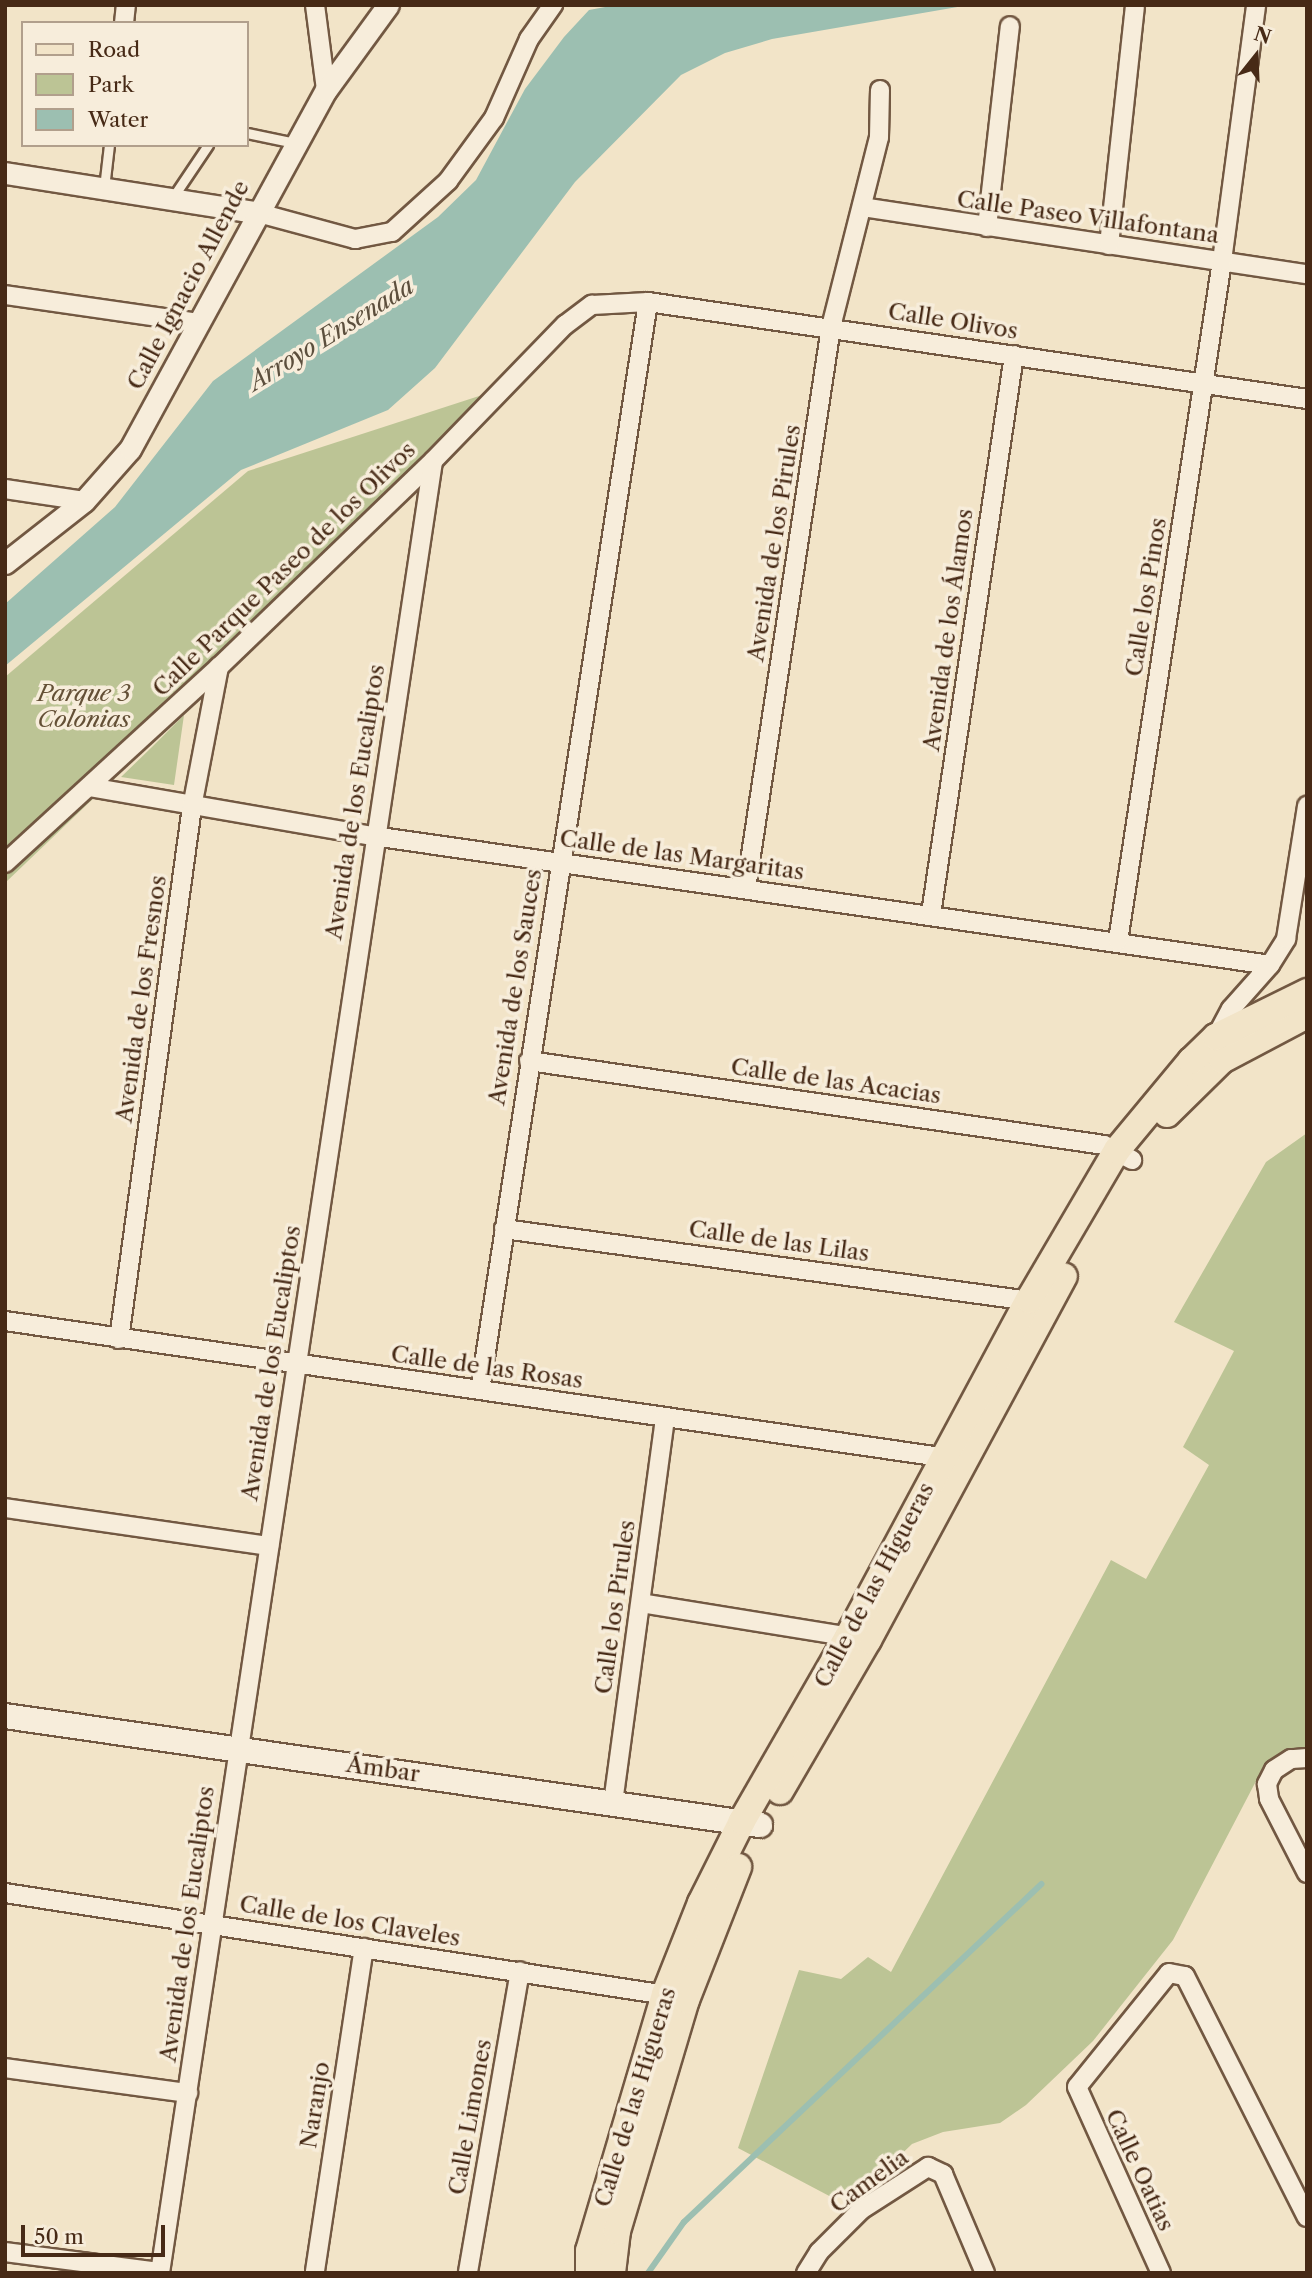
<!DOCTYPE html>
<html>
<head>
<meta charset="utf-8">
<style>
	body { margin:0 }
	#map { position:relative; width:1312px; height:2278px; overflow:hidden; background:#f2e4c8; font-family:"Libre Caslon Text",serif }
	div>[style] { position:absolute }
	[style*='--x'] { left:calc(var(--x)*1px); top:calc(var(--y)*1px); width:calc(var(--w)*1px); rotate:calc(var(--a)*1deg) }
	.green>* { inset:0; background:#bcc495 }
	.water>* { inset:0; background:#9cbfb1 }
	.stream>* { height:6px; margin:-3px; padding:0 3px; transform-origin:3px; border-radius:3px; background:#9cbfb1 }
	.roads { filter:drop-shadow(2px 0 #725842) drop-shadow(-2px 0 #725842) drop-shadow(0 2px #725842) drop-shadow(0 -2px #725842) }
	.service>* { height:9px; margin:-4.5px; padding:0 4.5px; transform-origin:4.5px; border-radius:4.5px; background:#f7eddb }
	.minor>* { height:18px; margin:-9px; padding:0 9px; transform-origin:9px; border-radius:9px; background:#f7eddb }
	.tertiary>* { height:21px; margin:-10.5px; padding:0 10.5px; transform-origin:10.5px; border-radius:10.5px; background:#f7eddb }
	.secondary>* { height:24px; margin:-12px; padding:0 12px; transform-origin:12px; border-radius:12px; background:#f7eddb }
	.primary>* { height:26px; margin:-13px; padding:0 13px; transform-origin:13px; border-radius:13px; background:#f2e4c8 }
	span { translate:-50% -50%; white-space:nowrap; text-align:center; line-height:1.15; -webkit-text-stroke:7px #f7eddb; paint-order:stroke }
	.street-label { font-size:23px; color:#472a16 }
	.park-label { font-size:23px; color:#645036; font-style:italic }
	.water-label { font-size:24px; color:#5c4f3d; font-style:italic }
	.frame { position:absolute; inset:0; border:7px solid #472a16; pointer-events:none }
	.legend { position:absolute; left:21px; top:21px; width:228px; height:126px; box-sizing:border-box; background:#f7eddb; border:2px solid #b19f8c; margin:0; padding:9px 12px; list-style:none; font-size:21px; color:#472a16 }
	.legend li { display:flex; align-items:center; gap:14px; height:35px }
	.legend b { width:35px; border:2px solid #b19f8c }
	.north { position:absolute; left:1221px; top:21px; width:70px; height:70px; -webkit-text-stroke:5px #f7eddb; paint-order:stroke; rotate:18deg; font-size:19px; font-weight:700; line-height:28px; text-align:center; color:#472a16 }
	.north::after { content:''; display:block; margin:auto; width:24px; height:32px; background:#472a16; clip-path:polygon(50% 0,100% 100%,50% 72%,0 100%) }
	.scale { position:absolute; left:21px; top:2225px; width:144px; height:32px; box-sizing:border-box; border:4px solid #472a16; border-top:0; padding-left:9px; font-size:21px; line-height:24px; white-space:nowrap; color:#472a16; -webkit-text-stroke:5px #f7eddb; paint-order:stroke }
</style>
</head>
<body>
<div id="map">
	<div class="green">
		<div style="clip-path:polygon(516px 384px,438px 469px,5px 883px,5px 677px,248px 471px)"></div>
		<div style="clip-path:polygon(184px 715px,174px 785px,121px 777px,152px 747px)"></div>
		<div style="clip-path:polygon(1307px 1133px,1307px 1759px,1266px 1762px,1173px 1940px,1093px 2041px,1026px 2105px,1000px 2123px,943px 2132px,912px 2144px,889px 2166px,835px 2199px,738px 2148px,799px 1970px,841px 1979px,868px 1957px,891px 1972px,1111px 1560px,1146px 1579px,1209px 1465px,1183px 1447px,1234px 1351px,1174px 1322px,1266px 1162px)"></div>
	</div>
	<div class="water">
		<div style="clip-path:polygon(616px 5px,969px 5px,772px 39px,725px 53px,681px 75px,575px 182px,435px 368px,388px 410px,241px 470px,5px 666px,5px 604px,115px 507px,213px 381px,438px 217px,476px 180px,525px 89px,564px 37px,589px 10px)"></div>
	</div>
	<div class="stream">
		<div style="--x:648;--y:2273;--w:62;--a:-54.8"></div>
		<div style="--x:684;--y:2222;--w:492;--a:-43.4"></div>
	</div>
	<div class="roads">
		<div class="service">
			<div style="--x:247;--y:133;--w:49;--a:11.8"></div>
			<div style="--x:104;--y:188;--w:43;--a:-83.4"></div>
			<div style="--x:173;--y:197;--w:63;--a:-56.1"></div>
		</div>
		<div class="minor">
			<div style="--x:315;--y:5;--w:86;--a:82.6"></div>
			<div style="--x:124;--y:23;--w:18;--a:-84"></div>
			<div style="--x:862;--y:207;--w:450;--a:8.6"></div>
			<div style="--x:255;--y:212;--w:104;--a:15.1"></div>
			<div style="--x:355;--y:239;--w:38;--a:-11"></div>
			<div style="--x:392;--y:232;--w:76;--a:-42.3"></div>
			<div style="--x:448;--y:181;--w:78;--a:-53.9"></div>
			<div style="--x:494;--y:118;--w:86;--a:-66.1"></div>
			<div style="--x:529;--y:39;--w:42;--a:-54.8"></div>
			<div style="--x:987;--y:227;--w:202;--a:-83.5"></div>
			<div style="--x:1109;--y:245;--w:239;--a:-83.8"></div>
			<div style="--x:5;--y:295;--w:197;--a:8.2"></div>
			<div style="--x:5;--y:489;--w:80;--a:8.6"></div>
			<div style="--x:89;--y:787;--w:288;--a:9.8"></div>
			<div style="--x:373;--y:836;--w:906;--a:8.18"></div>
			<div style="--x:5;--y:863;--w:290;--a:-42.5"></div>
			<div style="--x:219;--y:667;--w:297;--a:-43.9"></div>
			<div style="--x:433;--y:461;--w:190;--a:-45.9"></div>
			<div style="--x:565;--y:325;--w:34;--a:-37"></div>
			<div style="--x:592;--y:305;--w:56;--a:-3.1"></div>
			<div style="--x:648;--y:302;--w:666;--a:8.37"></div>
			<div style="--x:746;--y:888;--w:567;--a:-81.38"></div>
			<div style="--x:831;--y:327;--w:196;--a:-75.8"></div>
			<div style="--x:879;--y:137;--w:47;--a:-88.8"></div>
			<div style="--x:931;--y:914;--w:565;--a:-81.55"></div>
			<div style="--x:1118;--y:941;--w:688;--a:-81.3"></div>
			<div style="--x:1222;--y:261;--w:258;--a:-82.4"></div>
			<div style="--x:1216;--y:1037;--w:32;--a:-62"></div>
			<div style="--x:1231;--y:1009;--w:59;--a:-48.4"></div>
			<div style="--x:1270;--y:965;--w:31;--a:-58"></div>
			<div style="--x:1286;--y:939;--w:135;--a:-81"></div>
			<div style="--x:529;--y:1061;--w:581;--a:8.31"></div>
			<div style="--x:1104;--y:1145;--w:32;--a:28"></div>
			<div style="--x:504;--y:1229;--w:538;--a:7.8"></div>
			<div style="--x:5;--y:1321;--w:959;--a:8.27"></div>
			<div style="--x:119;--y:1339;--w:537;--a:-82.19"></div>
			<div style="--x:192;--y:807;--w:143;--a:-79.1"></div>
			<div style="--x:480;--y:1390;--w:1101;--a:-81.22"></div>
			<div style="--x:5;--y:1508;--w:267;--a:8.2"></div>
			<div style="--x:641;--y:1603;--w:220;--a:9.2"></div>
			<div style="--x:1307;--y:1758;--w:16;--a:176"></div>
			<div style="--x:1291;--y:1759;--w:20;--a:147"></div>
			<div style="--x:1274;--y:1770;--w:16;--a:117"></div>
			<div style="--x:1267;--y:1784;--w:15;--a:82"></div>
			<div style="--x:1269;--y:1799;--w:83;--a:62.8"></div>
			<div style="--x:613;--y:1803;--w:389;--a:-82.3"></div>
			<div style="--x:5;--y:1893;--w:676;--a:8.77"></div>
			<div style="--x:5;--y:2068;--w:185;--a:7.8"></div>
			<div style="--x:5;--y:2252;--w:156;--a:7.4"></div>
			<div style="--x:315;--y:2271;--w:327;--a:-81.4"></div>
			<div style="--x:468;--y:2272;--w:305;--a:-80.2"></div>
			<div style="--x:160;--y:2273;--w:1832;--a:-81.43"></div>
			<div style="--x:806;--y:2273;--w:25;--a:-58"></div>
			<div style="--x:819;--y:2252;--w:59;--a:-45"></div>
			<div style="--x:861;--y:2210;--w:80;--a:-32.7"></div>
			<div style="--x:928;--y:2167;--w:17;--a:25"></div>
			<div style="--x:943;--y:2174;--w:108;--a:67"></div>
			<div style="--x:1161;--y:2273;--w:204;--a:-114.3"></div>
			<div style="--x:1077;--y:2087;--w:146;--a:-51.1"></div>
			<div style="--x:1169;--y:1973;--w:16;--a:11"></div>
			<div style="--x:1185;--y:1976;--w:270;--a:63.2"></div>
		</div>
		<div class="tertiary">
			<div style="--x:5;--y:173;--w:253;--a:8.9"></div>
			<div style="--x:5;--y:563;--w:100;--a:-38.1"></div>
			<div style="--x:84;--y:501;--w:69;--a:-48.5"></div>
			<div style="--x:130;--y:449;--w:409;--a:-61.4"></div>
			<div style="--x:326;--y:90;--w:105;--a:-53.9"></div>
		</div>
		<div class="secondary">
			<div style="--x:5;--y:1716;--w:763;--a:8.22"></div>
		</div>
		<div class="primary">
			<div style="--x:1167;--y:1114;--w:77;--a:-44.5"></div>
			<div style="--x:1222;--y:1060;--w:96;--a:-27.9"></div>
			<div style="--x:780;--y:1791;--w:175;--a:-59.8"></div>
			<div style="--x:868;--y:1640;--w:413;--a:-61.7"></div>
			<div style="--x:589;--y:2273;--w:22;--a:-90"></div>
			<div style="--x:589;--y:2251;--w:268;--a:-73.5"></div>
			<div style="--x:665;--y:1994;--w:98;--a:-68.4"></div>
			<div style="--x:701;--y:1903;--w:92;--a:-63.4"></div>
			<div style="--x:742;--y:1821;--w:212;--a:-60.1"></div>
			<div style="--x:848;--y:1637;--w:383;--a:-61.8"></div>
			<div style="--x:1029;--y:1300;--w:174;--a:-59.6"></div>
			<div style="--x:1117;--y:1150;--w:116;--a:-50.3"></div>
			<div style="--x:1191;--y:1061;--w:35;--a:-44"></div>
			<div style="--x:1216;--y:1037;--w:102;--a:-26.3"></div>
			<div style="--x:612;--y:2273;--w:42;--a:-83.2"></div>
			<div style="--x:617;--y:2231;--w:241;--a:-73.4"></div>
			<div style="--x:686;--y:2000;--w:143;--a:-68.6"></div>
		</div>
	</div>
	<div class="street-label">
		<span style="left:1088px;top:217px;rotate:8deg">Calle Paseo Villafontana</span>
		<span style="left:188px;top:285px;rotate:-62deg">Calle Ignacio Allende</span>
		<span style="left:953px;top:321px;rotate:9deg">Calle Olivos</span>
		<span style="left:774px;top:543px;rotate:-81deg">Avenida de los Pirules</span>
		<span style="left:284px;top:569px;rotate:-44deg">Calle Parque Paseo de los Olivos</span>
		<span style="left:1146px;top:597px;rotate:-81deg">Calle los Pinos</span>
		<span style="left:948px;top:630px;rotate:-82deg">Avenida de los Álamos</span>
		<span style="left:355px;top:802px;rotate:-81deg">Avenida de los Eucaliptos</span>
		<span style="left:682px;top:855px;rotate:8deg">Calle de las Margaritas</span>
		<span style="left:515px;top:987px;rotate:-81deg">Avenida de los Sauces</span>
		<span style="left:141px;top:999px;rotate:-82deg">Avenida de los Fresnos</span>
		<span style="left:836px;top:1081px;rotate:8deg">Calle de las Acacias</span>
		<span style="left:779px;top:1241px;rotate:8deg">Calle de las Lilas</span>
		<span style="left:271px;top:1363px;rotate:-81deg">Avenida de los Eucaliptos</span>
		<span style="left:487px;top:1367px;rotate:8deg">Calle de las Rosas</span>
		<span style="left:874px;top:1585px;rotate:-62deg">Calle de las Higueras</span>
		<span style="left:615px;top:1607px;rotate:-82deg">Calle los Pirules</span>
		<span style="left:383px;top:1769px;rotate:8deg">Ámbar</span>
		<span style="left:350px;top:1921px;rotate:9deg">Calle de los Claveles</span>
		<span style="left:187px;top:1924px;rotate:-82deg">Avenida de los Eucaliptos</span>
		<span style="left:635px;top:2097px;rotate:-73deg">Calle de las Higueras</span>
		<span style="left:315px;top:2105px;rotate:-81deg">Naranjo</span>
		<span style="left:470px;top:2117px;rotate:-80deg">Calle Limones</span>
		<span style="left:1140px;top:2170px;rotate:65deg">Calle Oatias</span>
		<span style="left:869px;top:2181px;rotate:-36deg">Camelia</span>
	</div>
	<div class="park-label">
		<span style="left:84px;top:706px">Parque 3<br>Colonias</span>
	</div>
	<div class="water-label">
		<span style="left:331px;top:334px;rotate:-32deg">Arroyo Ensenada</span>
	</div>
	<div class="frame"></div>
	<ul class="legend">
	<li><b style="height:9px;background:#f2e4c8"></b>Road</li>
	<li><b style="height:19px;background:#bcc495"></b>Park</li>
	<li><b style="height:19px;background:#9cbfb1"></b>Water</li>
	</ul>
	<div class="north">N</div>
	<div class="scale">50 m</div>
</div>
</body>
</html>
